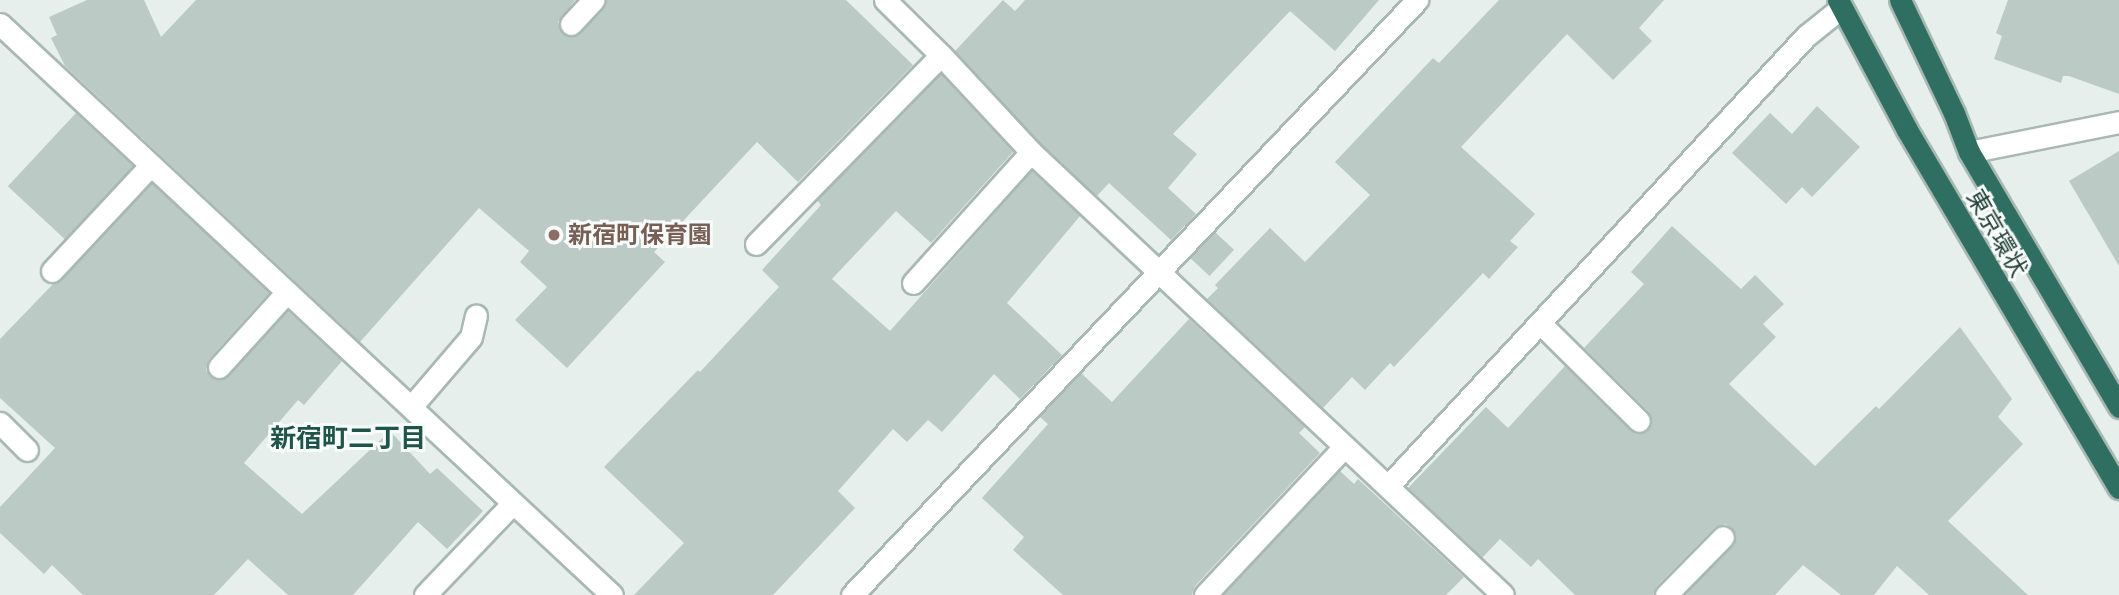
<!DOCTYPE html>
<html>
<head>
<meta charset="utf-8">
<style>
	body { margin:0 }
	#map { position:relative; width:2119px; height:595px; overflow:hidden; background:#e6efeb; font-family:"IBM Plex Sans","Noto Sans JP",sans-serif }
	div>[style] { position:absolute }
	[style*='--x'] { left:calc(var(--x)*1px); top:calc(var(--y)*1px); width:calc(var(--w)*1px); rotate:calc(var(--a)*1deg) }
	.building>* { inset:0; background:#bbcac4; transform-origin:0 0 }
	.roads { filter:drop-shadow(2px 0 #a8b8b2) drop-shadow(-2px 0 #a8b8b2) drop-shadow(0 2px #a8b8b2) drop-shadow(0 -2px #a8b8b2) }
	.lane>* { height:21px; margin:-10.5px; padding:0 10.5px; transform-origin:10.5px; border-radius:10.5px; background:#fff }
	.street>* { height:21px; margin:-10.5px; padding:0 10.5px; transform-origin:10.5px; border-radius:10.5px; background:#fff }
	.highway>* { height:21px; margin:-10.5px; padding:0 10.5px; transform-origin:10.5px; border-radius:10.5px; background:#2f6f62 }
	.dots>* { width:19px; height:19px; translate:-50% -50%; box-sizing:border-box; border:4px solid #f7fbf9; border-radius:50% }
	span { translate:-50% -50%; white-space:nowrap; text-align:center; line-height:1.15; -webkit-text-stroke:6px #f7fbf9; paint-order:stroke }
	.street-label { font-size:24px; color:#24423a }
	.education-label { font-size:24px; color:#785e54; font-weight:700 }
	.left { translate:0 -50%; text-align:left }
	.neighbourhood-label { font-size:26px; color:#1f5548; font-weight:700 }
</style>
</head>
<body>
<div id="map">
	<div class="building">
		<div style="clip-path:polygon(87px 0,144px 0,161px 37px,196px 0,575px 0,558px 22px,562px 33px,569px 37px,581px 33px,603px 9px,606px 0,846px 0,913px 65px,798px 182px,757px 142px,654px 252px,665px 262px,567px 368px,515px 320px,547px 287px,520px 262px,529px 251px,479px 208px,360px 342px,65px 66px,51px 38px,57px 35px,49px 17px)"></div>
		<div style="clip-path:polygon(1003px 0,1015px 11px,1025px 0,1379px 0,1335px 51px,1290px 11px,1173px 134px,1197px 154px,1168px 188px,1196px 214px,1171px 240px,1109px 183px,1097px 196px,1040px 143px,955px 51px)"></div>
		<div style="clip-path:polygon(1499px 0,1664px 0,1639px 28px,1652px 41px,1613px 80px,1567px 34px,1461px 147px,1535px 214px,1510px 241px,1518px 247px,1489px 279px,1483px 273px,1394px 367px,1390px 363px,1365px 390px,1352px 377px,1323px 408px,1207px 299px,1218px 288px,1215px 285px,1270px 228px,1305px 262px,1370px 195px,1335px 162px,1433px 58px,1439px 63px)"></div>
		<div style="clip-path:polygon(2008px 0,2119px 0,2119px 94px,2069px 76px,2063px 76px,2061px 83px,1994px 59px,2002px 36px,1996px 33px)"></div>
		<div style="clip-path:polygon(941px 74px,1013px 152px,931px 243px,896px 211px,832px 279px,890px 331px,1032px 171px,1080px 216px,1007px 303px,1062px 355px,1020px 399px,994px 374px,942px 432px,928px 420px,907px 442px,893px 429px,838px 491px,855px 508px,773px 595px,634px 595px,684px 543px,604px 467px,698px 370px,700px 372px,779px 287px,762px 270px,821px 205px,817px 200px)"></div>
		<div style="clip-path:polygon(1817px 106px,1860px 147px,1812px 197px,1802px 187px,1786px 204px,1732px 153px,1770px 113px,1792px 134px)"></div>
		<div style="left:76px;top:113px;width:78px;height:100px;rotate:43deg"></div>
		<div style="clip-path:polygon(2119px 151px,2119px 266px,2069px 181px)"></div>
		<div style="clip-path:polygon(152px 183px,269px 293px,209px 359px,206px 370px,210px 376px,217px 380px,228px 376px,288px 311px,342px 361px,304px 405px,298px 400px,244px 463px,302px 514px,390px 431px,430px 474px,437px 468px,483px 511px,447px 549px,418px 522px,353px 595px,288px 595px,248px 559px,214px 595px,83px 595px,52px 565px,44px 574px,0 533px,0 507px,55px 448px,0 398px,0 339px,53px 284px,62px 280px)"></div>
		<div style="clip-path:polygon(1672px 226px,1741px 289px,1755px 275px,1784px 304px,1763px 324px,1776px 337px,1729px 384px,1815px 466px,1876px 406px,1879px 409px,1960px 327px,2012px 399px,1998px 417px,2023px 444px,1948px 521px,2028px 595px,1929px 595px,1897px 566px,1874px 595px,1841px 595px,1803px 565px,1775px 595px,1684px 595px,1733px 546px,1735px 533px,1726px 524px,1714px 528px,1657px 586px,1653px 595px,1575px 595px,1538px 559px,1531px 567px,1500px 539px,1482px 558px,1408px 488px,1486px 407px,1508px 428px,1565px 366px,1630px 430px,1636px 434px,1648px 431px,1652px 424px,1649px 412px,1584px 348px,1644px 284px,1631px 272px)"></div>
		<div style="left:1215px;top:232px;width:26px;height:36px;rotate:43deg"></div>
		<div style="clip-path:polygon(1189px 319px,1305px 427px,1299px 433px,1320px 453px,1195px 586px,1192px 595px,1063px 595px,1013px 550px,1024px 537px,982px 498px,1048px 424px,1040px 417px,1081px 373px,1112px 402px)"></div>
		<div style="clip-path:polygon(1340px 471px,1354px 484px,1358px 479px,1464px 577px,1446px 595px,1223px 595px)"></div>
	</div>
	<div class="roads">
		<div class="lane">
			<div style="--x:571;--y:24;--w:33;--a:-47"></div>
			<div style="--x:1969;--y:152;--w:153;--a:-11.3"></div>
			<div style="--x:756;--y:244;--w:264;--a:-45.6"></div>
			<div style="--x:52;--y:271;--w:145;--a:-47"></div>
			<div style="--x:913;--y:283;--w:176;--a:-48"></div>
			<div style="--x:1540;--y:323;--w:139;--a:44.7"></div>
			<div style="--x:219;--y:367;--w:101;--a:-47.8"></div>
			<div style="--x:411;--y:407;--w:92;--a:-49.4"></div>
			<div style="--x:471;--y:337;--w:22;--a:-77"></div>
			<div style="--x:0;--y:423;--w:38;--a:45"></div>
			<div style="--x:425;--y:595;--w:127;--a:-46.3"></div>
			<div style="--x:1205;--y:595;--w:204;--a:-46.8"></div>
			<div style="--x:1666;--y:595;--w:81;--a:-45.5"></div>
		</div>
		<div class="street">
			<div style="--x:885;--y:0;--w:78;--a:44.5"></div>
			<div style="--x:941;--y:55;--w:132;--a:47.1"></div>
			<div style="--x:1031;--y:152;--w:647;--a:43.18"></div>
			<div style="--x:0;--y:24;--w:837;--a:43.02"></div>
			<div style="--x:1388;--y:486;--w:614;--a:-47.11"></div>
			<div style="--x:1806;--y:36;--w:45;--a:-38.7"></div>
			<div style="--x:852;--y:595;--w:821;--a:-46.48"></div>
		</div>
		<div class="highway">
			<div style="--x:1838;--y:0;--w:147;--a:62"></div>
			<div style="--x:1907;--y:130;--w:416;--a:59.4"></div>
			<div style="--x:1900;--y:0;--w:125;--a:64.5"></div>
			<div style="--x:1954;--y:113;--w:42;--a:69"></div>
			<div style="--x:1969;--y:152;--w:296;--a:59.5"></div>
		</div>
	</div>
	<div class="dots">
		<div style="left:554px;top:235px;background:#8d6e63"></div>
	</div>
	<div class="street-label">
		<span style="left:1997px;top:233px;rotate:60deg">東京環状</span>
	</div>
	<div class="education-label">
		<span class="left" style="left:568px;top:235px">新宿町保育園</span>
	</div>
	<div class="neighbourhood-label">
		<span style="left:348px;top:438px">新宿町二丁目</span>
	</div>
</div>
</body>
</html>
